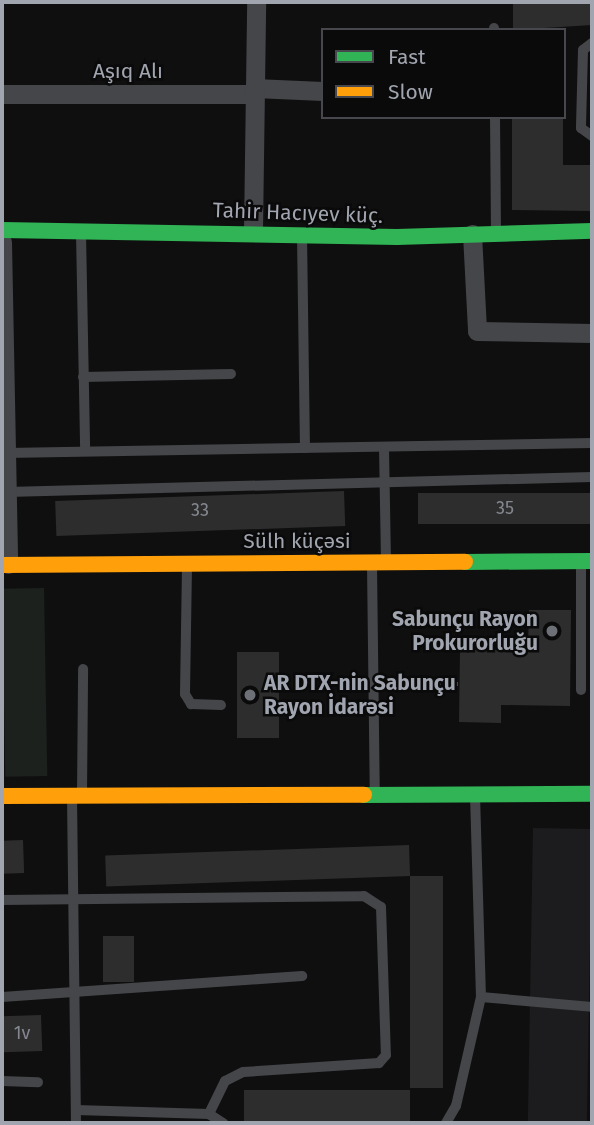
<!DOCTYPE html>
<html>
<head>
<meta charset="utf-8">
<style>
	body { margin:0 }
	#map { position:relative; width:594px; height:1125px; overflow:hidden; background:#0f0f10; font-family:"Fira Sans",sans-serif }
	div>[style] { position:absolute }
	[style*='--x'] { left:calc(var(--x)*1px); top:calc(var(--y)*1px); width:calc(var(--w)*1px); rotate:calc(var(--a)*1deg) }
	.built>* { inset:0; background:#1c1c1e; transform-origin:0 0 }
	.green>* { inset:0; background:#1c211d; transform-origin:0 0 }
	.building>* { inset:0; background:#2d2d2e; transform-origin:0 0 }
	.path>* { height:3.5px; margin-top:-1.75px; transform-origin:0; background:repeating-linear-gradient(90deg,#47474a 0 3.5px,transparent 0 8.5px) }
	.lane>* { height:10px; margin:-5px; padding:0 5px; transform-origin:5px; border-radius:5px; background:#454649 }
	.street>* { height:19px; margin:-9.5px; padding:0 9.5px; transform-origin:9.5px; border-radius:9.5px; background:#454649 }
	.fast>* { height:16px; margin:-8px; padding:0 8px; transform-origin:8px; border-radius:8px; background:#30b455 }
	.slow>* { height:16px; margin:-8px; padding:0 8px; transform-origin:8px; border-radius:8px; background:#ff9f0a }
	.dots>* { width:19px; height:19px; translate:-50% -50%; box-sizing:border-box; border:4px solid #0a0a0b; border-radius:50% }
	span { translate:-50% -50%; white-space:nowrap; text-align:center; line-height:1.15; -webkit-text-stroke:5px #0a0a0b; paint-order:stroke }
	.number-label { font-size:18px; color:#84878f }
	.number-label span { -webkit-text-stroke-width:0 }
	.street-label { font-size:21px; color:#a1a5af }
	.poi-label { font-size:21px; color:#a1a5af; font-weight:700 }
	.right { translate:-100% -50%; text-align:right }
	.left { translate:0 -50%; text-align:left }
	.frame { position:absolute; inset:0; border:4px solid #a1a5af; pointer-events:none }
	.legend { position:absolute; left:321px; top:28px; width:245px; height:91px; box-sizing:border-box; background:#0a0a0b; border:2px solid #46484d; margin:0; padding:9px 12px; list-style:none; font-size:21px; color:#a1a5af }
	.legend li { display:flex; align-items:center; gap:14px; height:35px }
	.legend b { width:35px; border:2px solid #46484d }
</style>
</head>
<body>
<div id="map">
	<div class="built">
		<div style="left:533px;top:828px;width:59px;height:295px;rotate:1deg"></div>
	</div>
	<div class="green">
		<div style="left:44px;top:588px;width:188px;height:42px;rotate:89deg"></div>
	</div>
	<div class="building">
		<div style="clip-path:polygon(513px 2px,592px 2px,592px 25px,513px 30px)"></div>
		<div style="clip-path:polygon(512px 117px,563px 117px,563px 165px,592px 165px,592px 211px,512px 210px)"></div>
		<div style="left:344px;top:491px;width:35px;height:289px;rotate:88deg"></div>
		<div style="left:418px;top:493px;width:174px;height:31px"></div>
		<div style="clip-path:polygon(529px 610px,571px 610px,570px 706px,501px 705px,501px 723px,459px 722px,460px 650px,528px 650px)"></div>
		<div style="left:237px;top:652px;width:42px;height:86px"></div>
		<div style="left:23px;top:840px;width:33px;height:21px;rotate:88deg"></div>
		<div style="left:409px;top:845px;width:31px;height:304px;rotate:88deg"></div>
		<div style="left:410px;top:876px;width:33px;height:212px"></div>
		<div style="left:103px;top:936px;width:31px;height:46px"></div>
		<div style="left:41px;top:1015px;width:36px;height:39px;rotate:88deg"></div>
		<div style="left:244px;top:1090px;width:166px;height:31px"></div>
	</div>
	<div class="path">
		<div style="--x:387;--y:684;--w:72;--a:0"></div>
	</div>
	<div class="lane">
		<div style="--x:494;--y:28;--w:2;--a:90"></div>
		<div style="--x:592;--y:43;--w:11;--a:142"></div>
		<div style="--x:583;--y:50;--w:78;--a:91.5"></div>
		<div style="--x:581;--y:128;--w:14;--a:36"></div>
		<div style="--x:495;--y:117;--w:115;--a:89.5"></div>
		<div style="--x:81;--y:233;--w:216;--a:88.9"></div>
		<div style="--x:302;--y:235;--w:213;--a:89.2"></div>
		<div style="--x:83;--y:377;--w:148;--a:-1.2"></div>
		<div style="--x:384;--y:447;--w:115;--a:89"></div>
		<div style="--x:6;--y:453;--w:586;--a:-0.98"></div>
		<div style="--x:7;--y:492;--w:585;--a:-1.47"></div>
		<div style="--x:372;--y:565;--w:230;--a:89.3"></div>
		<div style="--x:187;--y:566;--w:128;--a:90.9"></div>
		<div style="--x:185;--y:694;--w:12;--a:59"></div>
		<div style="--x:191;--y:704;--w:30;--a:2"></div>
		<div style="--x:581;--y:690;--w:128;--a:-90"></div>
		<div style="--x:82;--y:795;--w:126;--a:-89.5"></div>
		<div style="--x:475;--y:795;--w:202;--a:88.3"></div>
		<div style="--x:481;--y:997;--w:111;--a:5.1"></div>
		<div style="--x:72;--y:796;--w:327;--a:89.3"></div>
		<div style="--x:2;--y:900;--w:362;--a:-0.6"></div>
		<div style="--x:364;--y:896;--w:20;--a:33"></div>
		<div style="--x:381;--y:907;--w:148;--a:88.1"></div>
		<div style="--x:386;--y:1055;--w:11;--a:131"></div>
		<div style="--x:379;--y:1063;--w:136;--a:176.2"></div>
		<div style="--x:243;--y:1072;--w:20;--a:153"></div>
		<div style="--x:225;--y:1081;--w:37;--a:116"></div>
		<div style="--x:209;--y:1114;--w:133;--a:-178.3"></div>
		<div style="--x:2;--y:997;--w:301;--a:-4"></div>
		<div style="--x:2;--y:1081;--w:36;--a:2"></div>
		<div style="--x:209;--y:1114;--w:17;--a:33"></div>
		<div style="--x:446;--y:1123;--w:20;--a:-60"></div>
		<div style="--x:456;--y:1106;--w:112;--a:-77.1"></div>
	</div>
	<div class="street">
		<div style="--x:254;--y:88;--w:69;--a:2.5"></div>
		<div style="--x:2;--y:94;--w:252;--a:0"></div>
		<div style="--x:253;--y:230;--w:228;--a:-89.2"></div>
		<div style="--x:472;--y:234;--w:97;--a:87"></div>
		<div style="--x:477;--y:331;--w:115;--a:1"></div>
		<div style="--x:2;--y:242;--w:322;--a:88.9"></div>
	</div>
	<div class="fast">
		<div style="--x:2;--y:230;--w:395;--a:1"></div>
		<div style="--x:397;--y:237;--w:195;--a:-1.8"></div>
		<div style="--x:465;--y:562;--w:127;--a:-0.5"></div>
		<div style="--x:364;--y:795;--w:228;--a:-0.3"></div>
	</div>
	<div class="slow">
		<div style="--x:2;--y:565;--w:463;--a:-0.4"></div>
		<div style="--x:2;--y:796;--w:362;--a:-0.2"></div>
	</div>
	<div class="dots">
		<div style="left:552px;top:631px;background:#6e7077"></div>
		<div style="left:250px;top:695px;background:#6e7077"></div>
	</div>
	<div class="number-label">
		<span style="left:505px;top:508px">35</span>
		<span style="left:200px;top:510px">33</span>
		<span style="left:22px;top:1033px">1v</span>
	</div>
	<div class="street-label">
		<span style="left:128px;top:71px">Aşıq Alı</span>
		<span style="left:298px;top:213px;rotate:2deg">Tahir Hacıyev küç.</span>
		<span style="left:297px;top:541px">Sülh küçəsi</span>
	</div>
	<div class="poi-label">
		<span class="right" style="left:538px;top:631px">Sabunçu Rayon<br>Prokurorluğu</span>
		<span class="left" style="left:264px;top:695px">AR DTX-nin Sabunçu<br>Rayon İdarəsi</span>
	</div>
	<div class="frame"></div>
	<ul class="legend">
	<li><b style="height:9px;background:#30b455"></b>Fast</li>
	<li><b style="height:9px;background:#ff9f0a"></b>Slow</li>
	</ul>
</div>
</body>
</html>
